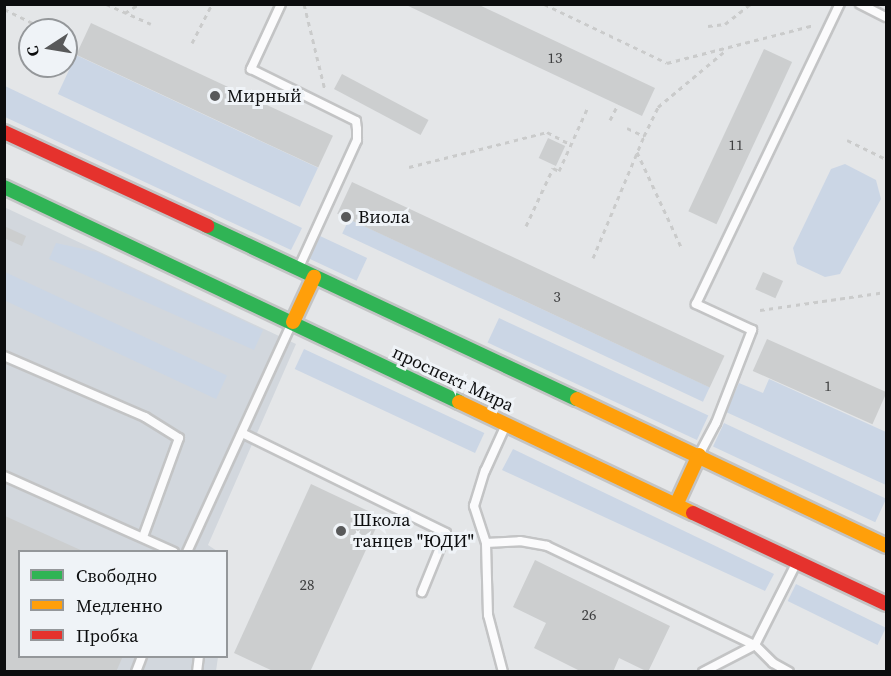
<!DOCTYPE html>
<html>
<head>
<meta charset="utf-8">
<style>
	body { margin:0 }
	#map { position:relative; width:891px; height:676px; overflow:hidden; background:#e4e6e8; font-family:"Source Serif 4",serif }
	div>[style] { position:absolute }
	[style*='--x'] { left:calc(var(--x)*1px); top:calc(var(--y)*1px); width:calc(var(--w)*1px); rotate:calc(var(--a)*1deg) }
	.built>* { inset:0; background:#d2d7dd }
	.green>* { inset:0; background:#cbd6e5; transform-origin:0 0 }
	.building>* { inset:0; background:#cccecf; transform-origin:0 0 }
	.path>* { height:3px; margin-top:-1.5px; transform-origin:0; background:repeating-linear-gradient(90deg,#cacbcb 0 4.5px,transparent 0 9px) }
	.roads { filter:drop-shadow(2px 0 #c3c4c5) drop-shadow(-2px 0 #c3c4c5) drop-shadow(0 2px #c3c4c5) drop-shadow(0 -2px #c3c4c5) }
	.lane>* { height:8px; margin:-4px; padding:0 4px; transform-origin:4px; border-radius:4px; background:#fbfbfc }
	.fast>* { height:14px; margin:-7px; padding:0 7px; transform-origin:7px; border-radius:7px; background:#30b455 }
	.slow>* { height:14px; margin:-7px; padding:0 7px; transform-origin:7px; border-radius:7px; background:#ff9f0a }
	.jam>* { height:14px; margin:-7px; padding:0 7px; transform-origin:7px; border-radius:7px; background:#e5322d }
	.dots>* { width:16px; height:16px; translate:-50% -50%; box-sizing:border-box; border:3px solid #eff3f7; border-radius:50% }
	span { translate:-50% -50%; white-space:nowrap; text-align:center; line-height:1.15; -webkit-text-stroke:6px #eff3f7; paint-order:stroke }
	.number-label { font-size:15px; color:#3d3e3f }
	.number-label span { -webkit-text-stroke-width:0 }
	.poi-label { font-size:18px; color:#0c0d0e }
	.left { translate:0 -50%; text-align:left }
	.street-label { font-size:18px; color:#0c0d0e }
	.frame { position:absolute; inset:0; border:6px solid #0c0d0e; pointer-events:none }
	.legend { position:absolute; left:18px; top:550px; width:210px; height:108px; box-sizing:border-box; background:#eff3f7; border:2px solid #94979a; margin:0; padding:8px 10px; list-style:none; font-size:18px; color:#0c0d0e }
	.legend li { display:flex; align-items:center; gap:12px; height:30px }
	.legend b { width:30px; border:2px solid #94979a }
	.north { position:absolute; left:18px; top:18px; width:60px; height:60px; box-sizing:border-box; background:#eff3f7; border:2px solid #94979a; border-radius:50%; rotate:258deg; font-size:16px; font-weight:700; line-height:24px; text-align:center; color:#0c0d0e }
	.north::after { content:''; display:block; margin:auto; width:21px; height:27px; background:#58595a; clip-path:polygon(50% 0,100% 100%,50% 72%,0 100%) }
</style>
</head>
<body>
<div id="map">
	<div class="built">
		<div style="clip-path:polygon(4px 207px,296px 344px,208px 545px,217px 551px,20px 552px,20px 656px,218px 657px,216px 671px,5px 671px)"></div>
	</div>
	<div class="green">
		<div style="left:76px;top:55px;width:267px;height:43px;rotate:25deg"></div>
		<div style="clip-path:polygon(5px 86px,302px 228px,291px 250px,5px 117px)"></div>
		<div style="clip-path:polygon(845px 164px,876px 180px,881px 199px,840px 274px,825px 277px,797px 264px,793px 248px,831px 169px)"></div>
		<div style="left:349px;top:219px;width:398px;height:16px;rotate:25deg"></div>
		<div style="left:320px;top:236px;width:52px;height:25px;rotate:25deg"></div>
		<div style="clip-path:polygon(56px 243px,97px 252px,263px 330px,254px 350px,49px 259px)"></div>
		<div style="left:5px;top:272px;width:245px;height:26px;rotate:25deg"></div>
		<div style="left:499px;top:318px;width:231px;height:27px;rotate:25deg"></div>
		<div style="left:304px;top:349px;width:199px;height:22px;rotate:25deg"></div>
		<div style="clip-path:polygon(769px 379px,886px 432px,886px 485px,726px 412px,739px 383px,763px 393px)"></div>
		<div style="left:724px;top:423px;width:179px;height:26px;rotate:25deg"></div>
		<div style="clip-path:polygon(513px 449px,774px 574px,765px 591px,502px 470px)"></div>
		<div style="left:796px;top:584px;width:100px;height:19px;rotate:26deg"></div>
	</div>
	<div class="building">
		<div style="clip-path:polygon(404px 4px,477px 4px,655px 88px,642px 116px)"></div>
		<div style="left:91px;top:23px;width:267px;height:35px;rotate:25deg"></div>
		<div style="left:764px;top:49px;width:31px;height:179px;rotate:25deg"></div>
		<div style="left:342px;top:74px;width:98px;height:17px;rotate:28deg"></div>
		<div style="left:548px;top:138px;width:19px;height:22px;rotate:25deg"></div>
		<div style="left:352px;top:182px;width:411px;height:35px;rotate:25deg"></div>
		<div style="clip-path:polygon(4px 226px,26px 236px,22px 246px,4px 238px)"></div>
		<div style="left:763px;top:272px;width:22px;height:19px;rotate:24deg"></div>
		<div style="left:767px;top:339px;width:131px;height:35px;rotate:24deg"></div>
		<div style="clip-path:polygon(311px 484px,381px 517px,310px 672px,275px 672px,234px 653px)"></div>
		<div style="clip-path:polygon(5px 516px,85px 552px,20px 552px,20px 656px,123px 656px,116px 672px,5px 672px)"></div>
		<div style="clip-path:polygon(535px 560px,670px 626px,648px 672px,619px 658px,613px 672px,582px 672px,534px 648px,546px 623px,513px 607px)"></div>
	</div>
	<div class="path">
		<div style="--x:106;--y:4;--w:49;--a:24"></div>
		<div style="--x:304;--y:4;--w:89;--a:76.3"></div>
		<div style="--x:544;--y:4;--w:136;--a:25.6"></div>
		<div style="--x:667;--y:63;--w:152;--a:-14.5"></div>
		<div style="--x:4;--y:9;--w:48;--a:26"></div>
		<div style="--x:125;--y:13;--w:17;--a:-33"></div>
		<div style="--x:708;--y:26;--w:17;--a:-7"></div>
		<div style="--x:725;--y:24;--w:33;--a:-38"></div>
		<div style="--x:192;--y:43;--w:44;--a:-62.9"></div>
		<div style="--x:610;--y:120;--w:18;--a:-63"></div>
		<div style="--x:627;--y:128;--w:19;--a:25"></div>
		<div style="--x:644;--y:136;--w:32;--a:-64"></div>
		<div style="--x:658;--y:107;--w:87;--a:-39.9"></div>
		<div style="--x:847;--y:140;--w:43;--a:26"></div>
		<div style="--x:637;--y:152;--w:105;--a:65.1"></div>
		<div style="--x:409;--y:167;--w:142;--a:-14.2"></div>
		<div style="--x:547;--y:132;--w:27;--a:28"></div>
		<div style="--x:526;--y:226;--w:64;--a:-65"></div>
		<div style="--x:553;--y:168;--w:7;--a:27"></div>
		<div style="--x:559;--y:171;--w:68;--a:-65.7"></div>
		<div style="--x:593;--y:258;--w:132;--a:-67.3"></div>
		<div style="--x:760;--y:310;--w:127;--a:-8.1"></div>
	</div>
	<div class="roads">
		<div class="lane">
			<div style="--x:281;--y:4;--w:72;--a:114.8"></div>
			<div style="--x:251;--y:69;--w:117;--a:26.3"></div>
			<div style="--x:356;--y:121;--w:8;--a:83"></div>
			<div style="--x:357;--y:129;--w:11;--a:90"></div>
			<div style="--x:357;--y:140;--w:140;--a:114.5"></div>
			<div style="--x:860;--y:4;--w:29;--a:27"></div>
			<div style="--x:4;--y:356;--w:154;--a:23.4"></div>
			<div style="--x:145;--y:417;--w:40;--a:32"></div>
			<div style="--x:179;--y:438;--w:105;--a:110"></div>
			<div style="--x:242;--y:433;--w:227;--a:26.1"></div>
			<div style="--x:446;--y:533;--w:64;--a:112.1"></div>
			<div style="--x:700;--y:453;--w:34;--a:-62"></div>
			<div style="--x:716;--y:423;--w:100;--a:-68.8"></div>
			<div style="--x:752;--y:330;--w:62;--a:-155.1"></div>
			<div style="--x:696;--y:304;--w:333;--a:-64.4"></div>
			<div style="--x:4;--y:476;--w:186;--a:24.1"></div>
			<div style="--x:486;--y:543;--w:34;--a:-3"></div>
			<div style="--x:520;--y:541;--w:27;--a:10"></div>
			<div style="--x:547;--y:546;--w:230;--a:25.5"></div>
			<div style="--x:755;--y:645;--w:25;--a:45"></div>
			<div style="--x:773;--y:663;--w:18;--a:29"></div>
			<div style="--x:187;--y:552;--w:250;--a:-65.4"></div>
			<div style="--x:136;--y:672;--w:17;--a:-69"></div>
			<div style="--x:197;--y:672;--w:16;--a:-83"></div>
			<div style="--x:503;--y:672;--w:59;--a:-104.7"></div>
			<div style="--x:488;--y:615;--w:72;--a:-91.6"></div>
			<div style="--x:486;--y:543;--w:39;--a:-108"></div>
			<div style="--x:474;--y:506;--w:37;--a:-73"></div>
			<div style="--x:485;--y:471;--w:48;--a:-65.6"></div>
			<div style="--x:703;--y:672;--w:59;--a:-27.4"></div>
			<div style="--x:755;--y:645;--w:91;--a:-63.2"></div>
		</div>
		<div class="fast">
			<div style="--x:4;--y:187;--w:503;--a:25.29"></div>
			<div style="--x:207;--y:226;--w:408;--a:25.1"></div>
		</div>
		<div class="slow">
			<div style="--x:293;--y:322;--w:50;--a:-65"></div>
			<div style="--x:577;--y:399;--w:342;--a:25.4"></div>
			<div style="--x:459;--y:402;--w:259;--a:25.4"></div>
			<div style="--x:676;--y:505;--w:55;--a:-65.3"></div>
		</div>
		<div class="jam">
			<div style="--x:4;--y:132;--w:224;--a:24.8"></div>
			<div style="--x:693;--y:513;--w:213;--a:25.2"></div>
		</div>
	</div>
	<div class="dots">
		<div style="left:215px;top:96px;background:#58595a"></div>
		<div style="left:346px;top:217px;background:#58595a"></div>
		<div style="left:341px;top:531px;background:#58595a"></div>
	</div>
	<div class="number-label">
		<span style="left:555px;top:58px">13</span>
		<span style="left:736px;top:145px">11</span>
		<span style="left:557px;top:297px">3</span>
		<span style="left:828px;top:386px">1</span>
		<span style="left:307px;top:585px">28</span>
		<span style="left:589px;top:615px">26</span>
	</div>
	<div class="poi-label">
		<span class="left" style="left:227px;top:96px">Мирный</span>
		<span class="left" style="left:358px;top:217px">Виола</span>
		<span class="left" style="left:353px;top:531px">Школа<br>танцев "ЮДИ"</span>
	</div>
	<div class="street-label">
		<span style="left:453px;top:379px;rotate:25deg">проспект Мира</span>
	</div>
	<div class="frame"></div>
	<ul class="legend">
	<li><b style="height:8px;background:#30b455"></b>Свободно</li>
	<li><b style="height:8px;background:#ff9f0a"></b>Медленно</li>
	<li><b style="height:8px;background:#e5322d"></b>Пробка</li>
	</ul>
	<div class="north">С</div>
</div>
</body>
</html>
